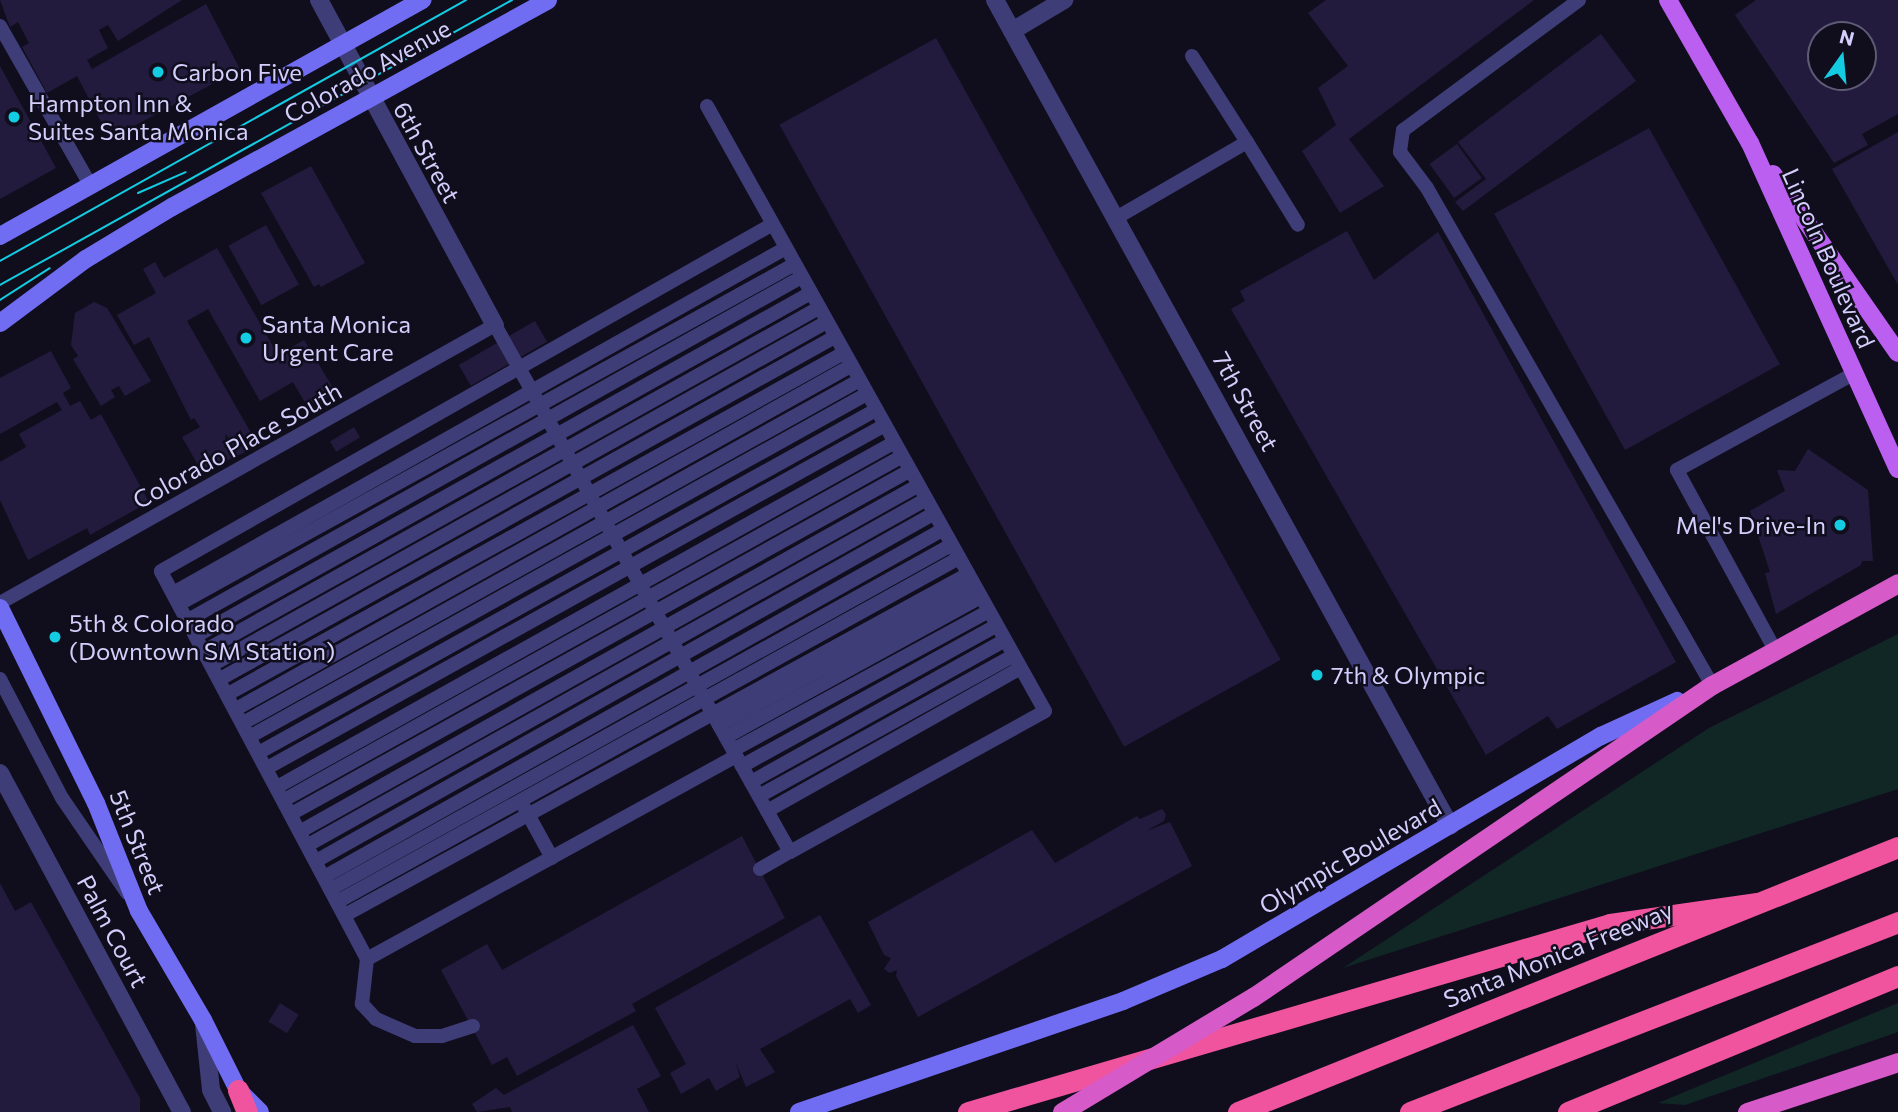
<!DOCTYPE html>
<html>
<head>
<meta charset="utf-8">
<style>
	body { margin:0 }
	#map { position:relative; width:1898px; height:1112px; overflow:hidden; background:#100e1d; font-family:Commissioner,sans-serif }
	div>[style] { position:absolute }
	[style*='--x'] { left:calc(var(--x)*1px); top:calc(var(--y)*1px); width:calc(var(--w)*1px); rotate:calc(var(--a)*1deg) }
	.green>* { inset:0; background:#112726 }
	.building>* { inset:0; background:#221b3d; transform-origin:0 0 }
	.service>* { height:14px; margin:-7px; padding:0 7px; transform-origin:7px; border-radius:7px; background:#3f3d78 }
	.minor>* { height:18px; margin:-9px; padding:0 9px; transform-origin:9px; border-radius:9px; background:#3f3d78 }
	.secondary>* { height:18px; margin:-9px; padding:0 9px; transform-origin:9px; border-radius:9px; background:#716df3 }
	.primary>* { height:18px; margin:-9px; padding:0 9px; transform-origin:9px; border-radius:9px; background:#bb5ff1 }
	.trunk>* { height:19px; margin:-9.5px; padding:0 9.5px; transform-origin:9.5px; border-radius:9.5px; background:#d65ac8 }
	.motorway>* { height:21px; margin:-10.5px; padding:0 10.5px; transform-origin:10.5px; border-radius:10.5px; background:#f0549e }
	.tram>* { height:2px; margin:-1px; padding:0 1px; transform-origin:1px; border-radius:1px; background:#13cce2 }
	.trunk-bridge>* { height:19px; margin:-9.5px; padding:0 9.5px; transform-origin:9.5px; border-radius:9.5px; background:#d65ac8 }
	.dots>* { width:19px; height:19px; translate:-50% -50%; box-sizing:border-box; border:4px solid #100e1d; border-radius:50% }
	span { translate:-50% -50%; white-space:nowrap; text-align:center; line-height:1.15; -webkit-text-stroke:5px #100e1d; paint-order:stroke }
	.street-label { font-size:24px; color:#d3cefb }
	.poi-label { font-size:24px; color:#d3cefb }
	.left { translate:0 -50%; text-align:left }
	.right { translate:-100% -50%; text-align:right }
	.north { position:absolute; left:1807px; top:21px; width:70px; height:70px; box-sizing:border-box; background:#100e1d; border:2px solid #5e5b76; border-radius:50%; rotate:15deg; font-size:19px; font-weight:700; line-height:28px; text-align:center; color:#d3cefb }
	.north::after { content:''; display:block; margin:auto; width:24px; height:32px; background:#13cce2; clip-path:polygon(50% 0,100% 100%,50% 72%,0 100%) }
</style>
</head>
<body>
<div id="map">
	<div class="green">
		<div style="clip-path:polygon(1898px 634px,1898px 789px,1343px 968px,1709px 728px)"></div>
		<div style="clip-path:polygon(1898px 1003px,1898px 1032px,1685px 1105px,1658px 1103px)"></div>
	</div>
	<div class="building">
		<div style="clip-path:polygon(0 0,182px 0,118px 41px,108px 25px,99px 30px,108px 48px,87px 60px,92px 69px,206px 4px,240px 69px,110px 139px,77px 76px,47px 93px,22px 47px,29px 43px,18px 22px,10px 27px)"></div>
		<div style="clip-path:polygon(1326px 0,1534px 0,1349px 139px,1384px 186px,1340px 213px,1302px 151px,1336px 125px,1318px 88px,1348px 66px,1308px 13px)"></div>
		<div style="clip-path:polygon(evenodd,1756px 0,1898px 0,1898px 114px,1862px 134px,1868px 145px,1834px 163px,1735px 15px,1756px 0,1821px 35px,1863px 35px,1863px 77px,1821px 77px,1821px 35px)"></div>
		<div style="clip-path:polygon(1601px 34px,1636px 81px,1463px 211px,1455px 202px,1486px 179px,1458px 142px)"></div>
		<div style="left:936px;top:38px;width:711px;height:179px;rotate:61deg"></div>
		<div style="clip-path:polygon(0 66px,56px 168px,0 199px)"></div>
		<div style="left:1649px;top:128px;width:270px;height:177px;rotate:61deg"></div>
		<div style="clip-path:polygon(1898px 132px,1898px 285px,1832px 169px)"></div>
		<div style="left:1457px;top:144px;width:42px;height:34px;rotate:54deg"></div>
		<div style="clip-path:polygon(311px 166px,365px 263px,321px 287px,319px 284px,314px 287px,261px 193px)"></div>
		<div style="left:266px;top:225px;width:68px;height:43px;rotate:61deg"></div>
		<div style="clip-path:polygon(1347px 231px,1374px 280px,1438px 232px,1676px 662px,1557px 729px,1548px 716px,1486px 755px,1231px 309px,1245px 301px,1240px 291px)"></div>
		<div style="clip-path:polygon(217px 248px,278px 355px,304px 340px,335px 391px,307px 406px,293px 382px,260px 401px,208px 309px,187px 321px,255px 440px,247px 445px,250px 450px,202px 472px,182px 437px,200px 427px,194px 418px,191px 420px,149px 337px,134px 345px,117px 315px,156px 293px,143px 269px,155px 262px,164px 278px)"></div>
		<div style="clip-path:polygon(94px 302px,107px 308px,151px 381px,125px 396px,119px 386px,111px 390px,115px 397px,101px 406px,73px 359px,78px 356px,71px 345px,75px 313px)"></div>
		<div style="left:535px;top:321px;width:24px;height:88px;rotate:60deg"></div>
		<div style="clip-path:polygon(51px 351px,71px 388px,63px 393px,70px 406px,80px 401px,91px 420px,101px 414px,149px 502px,90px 535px,87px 528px,28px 560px,0 500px,0 462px,26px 447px,19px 434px,62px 410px,57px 402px,0 434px,0 378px)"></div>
		<div style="left:354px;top:427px;width:12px;height:28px;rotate:59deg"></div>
		<div style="clip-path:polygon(1808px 449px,1868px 490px,1873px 561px,1862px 561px,1861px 565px,1776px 614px,1765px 573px,1770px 572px,1750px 511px,1785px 491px,1777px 470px,1795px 471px)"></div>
		<div style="clip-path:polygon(1162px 809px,1166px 814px,1164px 821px,1146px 831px,1170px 822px,1192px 866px,918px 1017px,896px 976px,897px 970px,890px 973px,884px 969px,891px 958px,884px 955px,868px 922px,1032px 830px,1055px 863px,1137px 816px,1140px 819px)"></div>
		<div style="clip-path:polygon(742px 836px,785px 918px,632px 1004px,636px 1011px,517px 1076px,507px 1057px,492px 1065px,441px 970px,487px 944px,502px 970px)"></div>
		<div style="clip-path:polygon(0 883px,15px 911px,31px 902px,140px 1098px,140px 1112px,0 1112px)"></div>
		<div style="clip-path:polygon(820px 915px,871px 1005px,858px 1013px,850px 999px,760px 1049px,775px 1072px,746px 1087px,736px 1063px,740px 1077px,716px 1091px,709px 1078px,681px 1094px,670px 1073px,686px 1064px,655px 1008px)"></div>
		<div style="left:280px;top:1003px;width:22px;height:22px;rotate:32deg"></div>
		<div style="clip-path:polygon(633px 1025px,661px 1076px,637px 1089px,649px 1112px,512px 1112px,510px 1107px,477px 1112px,472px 1104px,496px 1088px,504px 1095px)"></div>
	</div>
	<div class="service">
		<div style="--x:1579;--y:0;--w:219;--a:143.5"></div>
		<div style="--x:1403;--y:130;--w:22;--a:98"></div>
		<div style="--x:1400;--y:152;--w:45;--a:53.1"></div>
		<div style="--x:1427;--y:188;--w:573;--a:60.17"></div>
		<div style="--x:0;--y:26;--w:184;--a:60.4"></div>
		<div style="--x:1192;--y:56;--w:102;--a:57.4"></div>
		<div style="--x:1116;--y:218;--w:151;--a:-30.1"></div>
		<div style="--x:1247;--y:142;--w:97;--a:58.4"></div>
		<div style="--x:173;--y:593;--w:701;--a:-29.38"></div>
		<div style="--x:0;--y:603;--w:568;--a:-29.32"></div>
		<div style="--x:495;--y:325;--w:604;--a:60.76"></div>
		<div style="--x:790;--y:852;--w:291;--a:-28.9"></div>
		<div style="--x:1045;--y:711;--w:693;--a:-119.19"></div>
		<div style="--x:179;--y:604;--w:701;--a:-28.9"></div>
		<div style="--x:188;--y:620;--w:701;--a:-29.2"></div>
		<div style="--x:196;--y:636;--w:702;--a:-29.16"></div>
		<div style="--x:1775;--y:650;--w:205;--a:-118.6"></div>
		<div style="--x:1677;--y:470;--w:203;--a:-28.6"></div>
		<div style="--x:204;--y:651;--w:702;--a:-29.16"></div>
		<div style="--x:212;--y:665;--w:702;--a:-29.16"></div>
		<div style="--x:0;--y:679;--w:134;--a:62.5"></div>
		<div style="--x:62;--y:798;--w:115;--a:55.6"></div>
		<div style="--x:220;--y:679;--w:701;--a:-29.09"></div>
		<div style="--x:228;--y:694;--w:702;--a:-28.98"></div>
		<div style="--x:236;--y:709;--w:702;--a:-29.16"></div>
		<div style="--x:243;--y:723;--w:704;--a:-29.08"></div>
		<div style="--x:719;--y:725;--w:290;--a:-28.6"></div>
		<div style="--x:251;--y:736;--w:702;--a:-29.05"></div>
		<div style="--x:726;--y:737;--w:291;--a:-28.8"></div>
		<div style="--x:733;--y:750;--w:291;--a:-28.5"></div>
		<div style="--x:260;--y:752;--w:702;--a:-29.05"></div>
		<div style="--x:742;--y:766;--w:291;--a:-28.9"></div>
		<div style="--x:267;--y:768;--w:705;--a:-29.04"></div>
		<div style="--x:751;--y:782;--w:291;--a:-29.2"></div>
		<div style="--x:277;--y:787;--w:706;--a:-29.18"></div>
		<div style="--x:759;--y:796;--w:291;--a:-28.9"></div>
		<div style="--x:284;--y:800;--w:706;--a:-29.07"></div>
		<div style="--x:524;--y:807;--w:58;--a:61.2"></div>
		<div style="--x:767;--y:811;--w:291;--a:-29.4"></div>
		<div style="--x:291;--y:814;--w:707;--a:-29.03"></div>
		<div style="--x:301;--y:831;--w:706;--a:-29.25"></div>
		<div style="--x:308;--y:845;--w:707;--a:-29.21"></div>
		<div style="--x:316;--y:861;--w:708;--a:-29.35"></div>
		<div style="--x:760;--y:869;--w:34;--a:-30"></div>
		<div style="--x:324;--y:877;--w:709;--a:-29.31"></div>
		<div style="--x:331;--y:889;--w:709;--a:-29.02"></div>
		<div style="--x:337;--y:902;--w:711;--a:-28.94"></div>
		<div style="--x:345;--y:915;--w:710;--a:-28.69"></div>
		<div style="--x:367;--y:959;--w:421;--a:-28.8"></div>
		<div style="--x:473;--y:1026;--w:33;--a:162"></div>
		<div style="--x:442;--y:1036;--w:27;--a:180"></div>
		<div style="--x:415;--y:1036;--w:43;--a:-156.4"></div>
		<div style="--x:376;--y:1019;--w:21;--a:-133"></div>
		<div style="--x:362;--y:1004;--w:45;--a:-83.7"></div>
		<div style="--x:367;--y:959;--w:439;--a:-118"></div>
		<div style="--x:161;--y:571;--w:701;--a:-29.56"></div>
	</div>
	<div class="minor">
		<div style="--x:319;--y:0;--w:370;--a:61.6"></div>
		<div style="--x:995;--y:0;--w:943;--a:61.15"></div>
		<div style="--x:1012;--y:31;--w:61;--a:-30.8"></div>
		<div style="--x:0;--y:773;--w:385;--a:61.8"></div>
		<div style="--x:204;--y:1024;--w:66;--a:83.9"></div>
		<div style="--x:211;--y:1090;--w:25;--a:63"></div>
	</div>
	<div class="secondary">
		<div style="--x:0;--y:236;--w:484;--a:-29.2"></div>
		<div style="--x:0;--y:323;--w:107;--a:-36.7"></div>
		<div style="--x:86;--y:259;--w:100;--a:-31.2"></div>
		<div style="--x:172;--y:207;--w:429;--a:-28.8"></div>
		<div style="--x:0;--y:608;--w:217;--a:63.8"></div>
		<div style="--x:96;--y:803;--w:116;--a:68.3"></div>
		<div style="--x:139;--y:911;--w:126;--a:59.6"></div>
		<div style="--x:203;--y:1020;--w:78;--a:63.4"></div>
		<div style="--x:238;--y:1090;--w:31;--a:45"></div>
		<div style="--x:799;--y:1112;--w:342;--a:-18.9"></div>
		<div style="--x:1123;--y:1001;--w:108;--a:-23"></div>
		<div style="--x:1222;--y:959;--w:440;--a:-30.5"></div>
		<div style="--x:1601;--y:736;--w:84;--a:-24.7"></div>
	</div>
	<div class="primary">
		<div style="--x:1668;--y:0;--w:165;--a:60.2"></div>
		<div style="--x:1750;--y:143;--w:358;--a:65.6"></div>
		<div style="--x:1773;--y:174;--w:218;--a:55.1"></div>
	</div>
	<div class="trunk">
		<div style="--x:1253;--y:997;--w:555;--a:-34.21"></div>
		<div style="--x:1712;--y:685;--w:212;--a:-28.7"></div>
		<div style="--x:1747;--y:1112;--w:159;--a:-18.3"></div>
	</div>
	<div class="motorway">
		<div style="--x:238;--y:1090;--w:24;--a:68"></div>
		<div style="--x:968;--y:1112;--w:669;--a:-16.32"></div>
		<div style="--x:1610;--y:924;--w:147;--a:-8.2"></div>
		<div style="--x:1238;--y:1112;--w:711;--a:-21.88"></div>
		<div style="--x:1410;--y:1112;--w:524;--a:-21.27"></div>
		<div style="--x:1568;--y:1112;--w:357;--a:-22.4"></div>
	</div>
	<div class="tram">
		<div style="--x:138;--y:193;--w:52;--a:-23.6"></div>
		<div style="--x:0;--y:261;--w:534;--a:-29.25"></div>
		<div style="--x:0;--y:285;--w:586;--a:-29.1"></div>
		<div style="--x:0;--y:300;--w:59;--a:-32.6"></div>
	</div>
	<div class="trunk-bridge">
		<div style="--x:1062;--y:1112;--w:223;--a:-31.1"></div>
	</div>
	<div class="dots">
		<div style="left:158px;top:72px;background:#13cce2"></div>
		<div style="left:14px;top:117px;background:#13cce2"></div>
		<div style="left:246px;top:338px;background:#13cce2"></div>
		<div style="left:1840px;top:525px;background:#13cce2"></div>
		<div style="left:55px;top:637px;background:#13cce2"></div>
		<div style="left:1317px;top:675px;background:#13cce2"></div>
	</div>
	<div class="street-label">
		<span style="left:367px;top:71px;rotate:-29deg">Colorado Avenue</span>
		<span style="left:427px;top:152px;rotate:61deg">6th Street</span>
		<span style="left:1829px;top:258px;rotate:66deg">Lincoln Boulevard</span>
		<span style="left:1246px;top:401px;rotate:61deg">7th Street</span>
		<span style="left:237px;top:445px;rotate:-29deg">Colorado Place South</span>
		<span style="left:138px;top:842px;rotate:68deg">5th Street</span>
		<span style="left:1350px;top:856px;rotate:-30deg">Olympic Boulevard</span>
		<span style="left:113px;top:931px;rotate:62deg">Palm Court</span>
		<span style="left:1558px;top:954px;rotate:-22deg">Santa Monica Freeway</span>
	</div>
	<div class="poi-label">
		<span class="left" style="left:172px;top:72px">Carbon Five</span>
		<span class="left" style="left:28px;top:117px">Hampton Inn &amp;<br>Suites Santa Monica</span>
		<span class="left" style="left:262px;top:338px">Santa Monica<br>Urgent Care</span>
		<span class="right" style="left:1826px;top:525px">Mel's Drive-In</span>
		<span class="left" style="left:69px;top:637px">5th &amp; Colorado<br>(Downtown SM Station)</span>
		<span class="left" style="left:1331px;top:675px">7th &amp; Olympic</span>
	</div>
	<div class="north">N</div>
</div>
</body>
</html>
